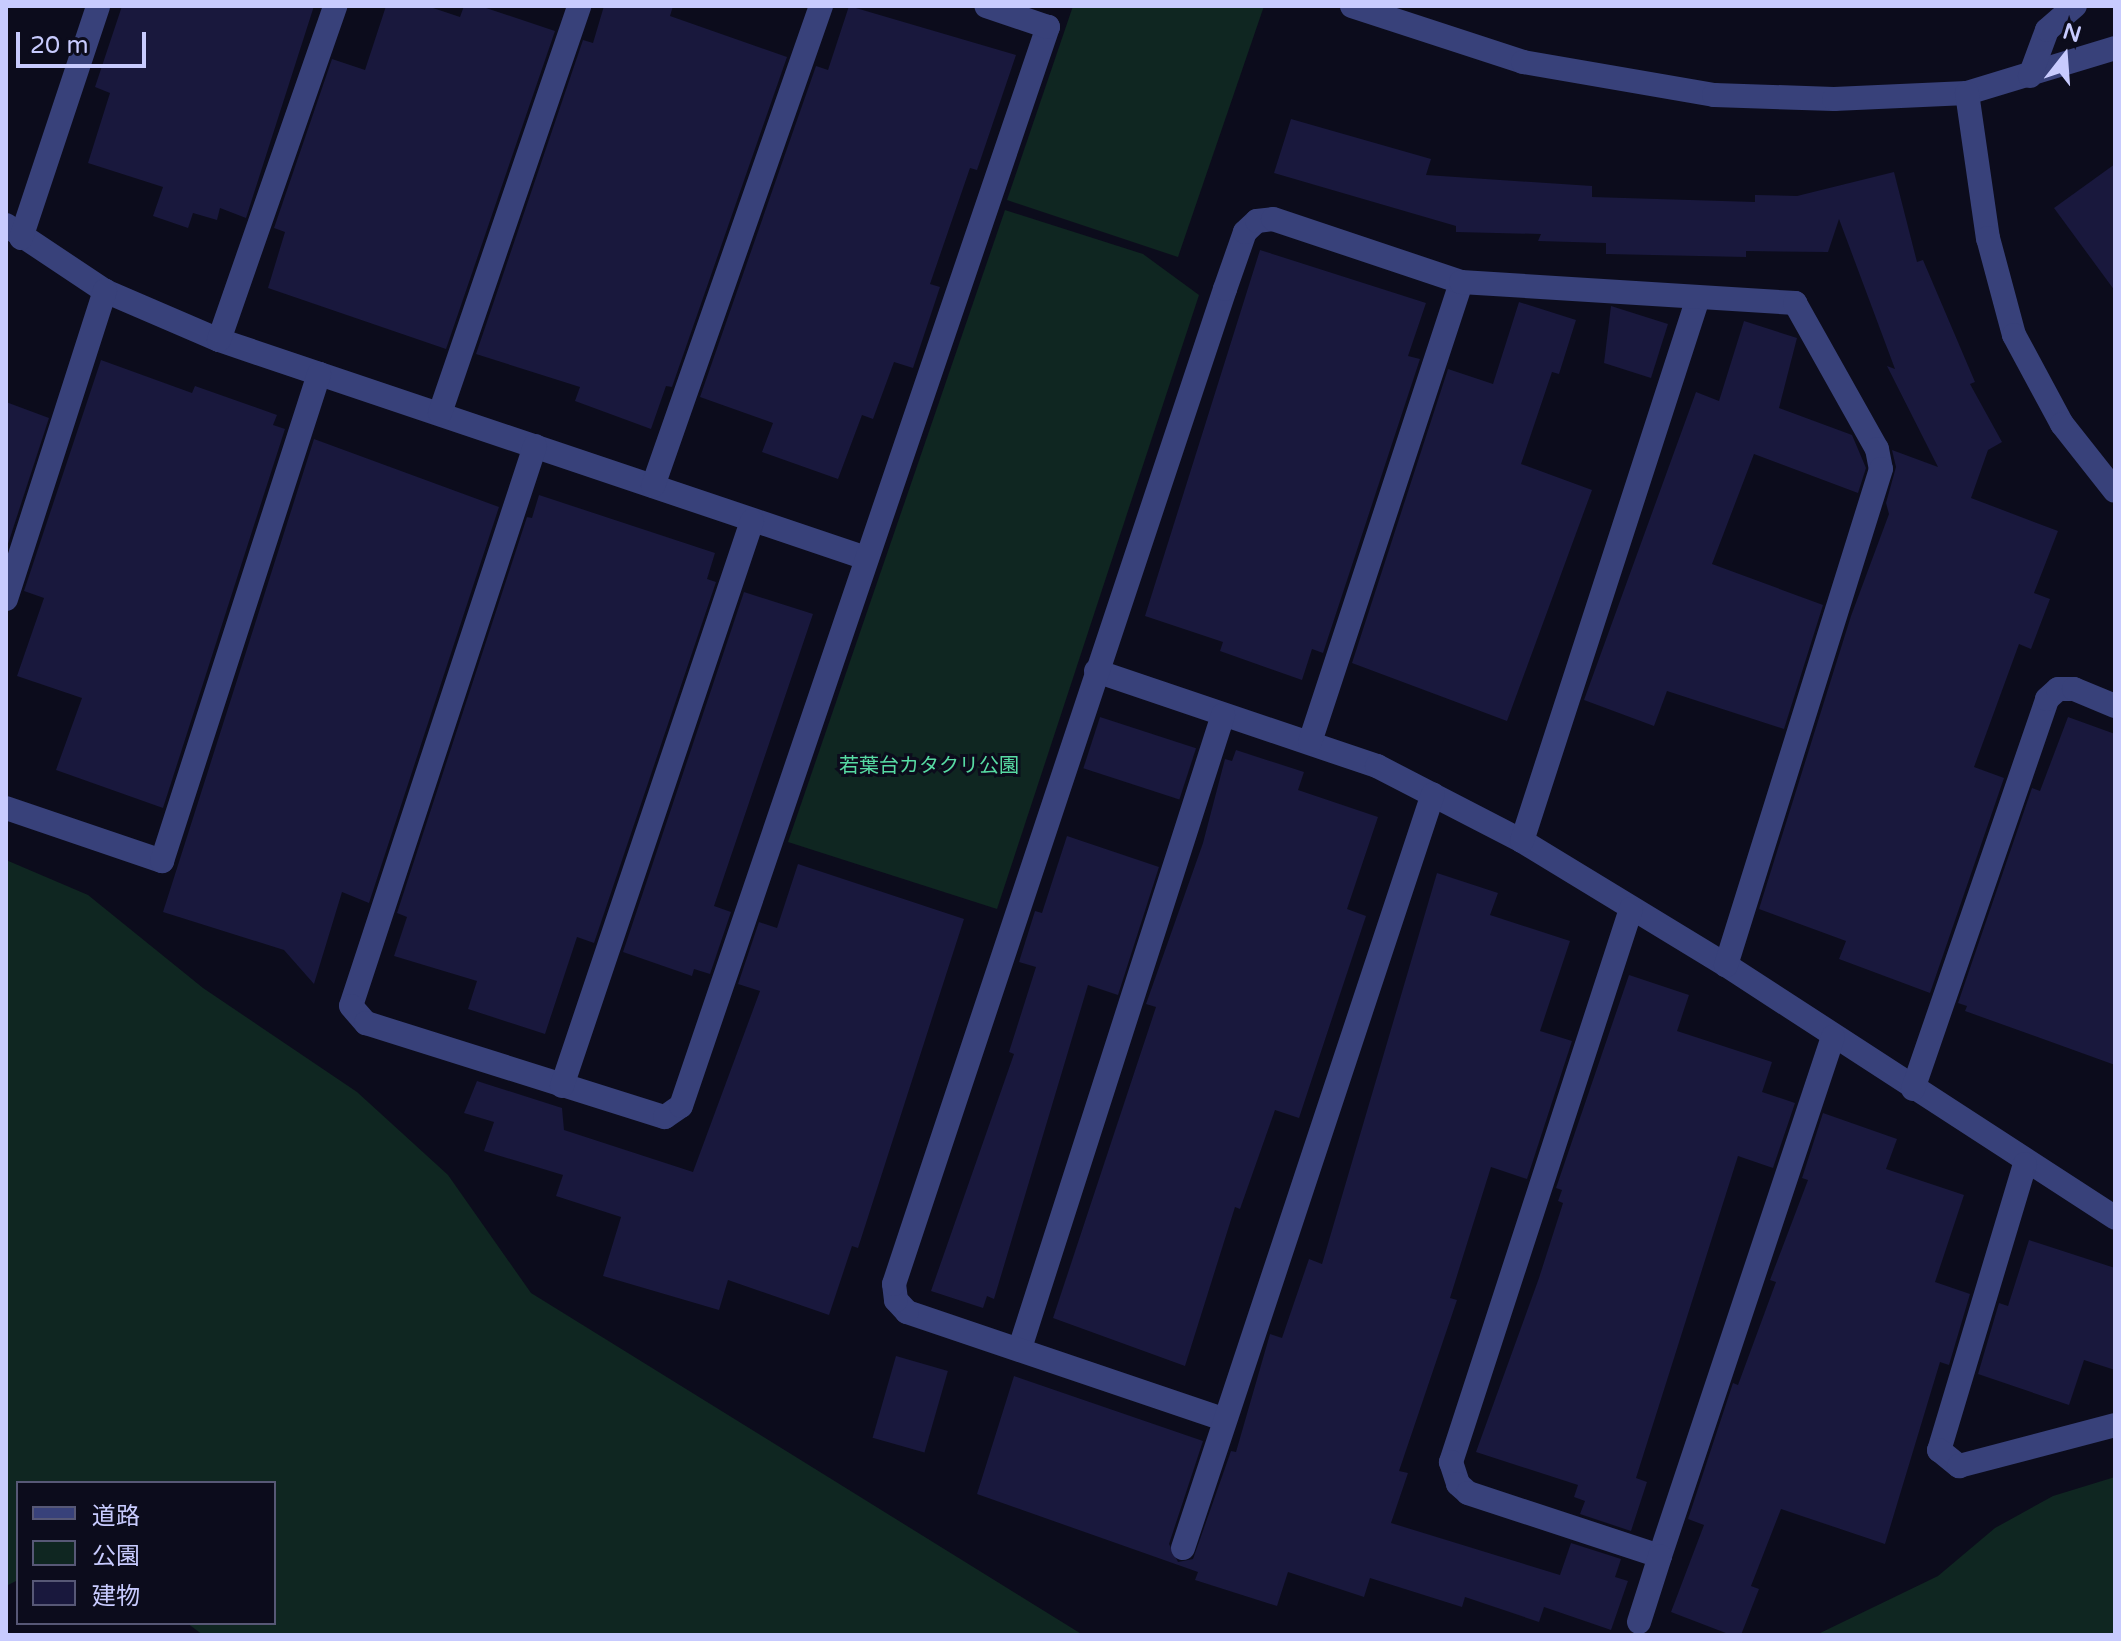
<!DOCTYPE html>
<html>
<head>
<meta charset="utf-8">
<style>
	body { margin:0 }
	#map { position:relative; width:2121px; height:1641px; overflow:hidden; background:#0c0c1c; font-family:"Varela Round","Noto Sans JP",sans-serif }
	div>[style] { position:absolute }
	[style*='--x'] { left:calc(var(--x)*1px); top:calc(var(--y)*1px); width:calc(var(--w)*1px); rotate:calc(var(--a)*1deg) }
	.green>* { inset:0; background:#0f2621 }
	.building>* { inset:0; background:#19183d; transform-origin:0 0 }
	.minor>* { height:24px; margin:-12px; padding:0 12px; transform-origin:12px; border-radius:12px; background:#38417a }
	span { translate:-50% -50%; white-space:nowrap; text-align:center; line-height:1.15; -webkit-text-stroke:6px #0c0c1c; paint-order:stroke }
	.park-label { font-size:20px; color:#57dba3 }
	.frame { position:absolute; inset:0; border:8px solid #c8cbfe; pointer-events:none }
	.legend { position:absolute; left:16px; top:1481px; width:260px; height:144px; box-sizing:border-box; background:#0c0c1c; border:2px solid #575876; margin:0; padding:10px 14px; list-style:none; font-size:24px; color:#c8cbfe }
	.legend li { display:flex; align-items:center; gap:16px; height:40px }
	.legend b { width:40px; border:2px solid #575876 }
	.north { position:absolute; left:2025px; top:16px; width:80px; height:80px; -webkit-text-stroke:6px #0c0c1c; paint-order:stroke; rotate:17deg; font-size:22px; font-weight:700; line-height:32px; text-align:center; color:#c8cbfe }
	.north::after { content:''; display:block; margin:auto; width:28px; height:36px; background:#c8cbfe; clip-path:polygon(50% 0,100% 100%,50% 72%,0 100%) }
	.scale { position:absolute; left:16px; top:32px; width:130px; height:36px; box-sizing:border-box; border:4px solid #c8cbfe; border-top:0; padding-left:10px; font-size:24px; line-height:28px; white-space:nowrap; color:#c8cbfe; -webkit-text-stroke:6px #0c0c1c; paint-order:stroke }
</style>
</head>
<body>
<div id="map">
	<div class="green">
		<div style="clip-path:polygon(1073px 6px,1264px 6px,1178px 257px,1007px 200px)"></div>
		<div style="clip-path:polygon(1005px 210px,1143px 254px,1199px 295px,997px 909px,788px 842px)"></div>
		<div style="clip-path:polygon(6px 860px,88px 895px,203px 988px,357px 1092px,448px 1175px,531px 1293px,1083px 1635px,203px 1635px,187px 1623px,274px 1623px,274px 1483px,18px 1483px,18px 1580px,6px 1586px)"></div>
		<div style="clip-path:polygon(2115px 1477px,2115px 1635px,1816px 1635px,1938px 1576px,1995px 1528px,2053px 1496px)"></div>
	</div>
	<div class="building">
		<div style="clip-path:polygon(122px 6px,314px 6px,246px 218px,220px 208px,217px 220px,193px 213px,188px 228px,153px 216px,163px 187px,88px 163px,110px 93px,95px 87px)"></div>
		<div style="clip-path:polygon(386px 6px,427px 6px,460px 17px,464px 6px,480px 6px,555px 31px,446px 349px,268px 288px,285px 232px,274px 228px,332px 59px,365px 70px)"></div>
		<div style="clip-path:polygon(604px 6px,673px 6px,670px 16px,787px 57px,672px 387px,666px 386px,651px 429px,575px 401px,580px 387px,476px 354px,583px 40px,593px 43px)"></div>
		<div style="clip-path:polygon(849px 6px,1016px 55px,977px 170px,970px 168px,930px 284px,940px 287px,913px 368px,894px 362px,873px 419px,862px 415px,838px 479px,762px 452px,773px 423px,700px 397px,816px 66px,828px 70px)"></div>
		<div style="clip-path:polygon(1291px 119px,1431px 159px,1426px 175px,1592px 186px,1592px 197px,1755px 202px,1755px 195px,1797px 196px,1894px 172px,1917px 262px,1923px 260px,1975px 382px,1970px 384px,2002px 442px,1988px 450px,1971px 498px,2058px 531px,2034px 593px,2050px 599px,2031px 649px,2019px 644px,1974px 767px,2004px 778px,1930px 993px,1839px 959px,1846px 941px,1759px 909px,1851px 616px,1889px 514px,1886px 503px,1896px 467px,1892px 450px,1938px 467px,1887px 366px,1895px 369px,1839px 219px,1828px 252px,1746px 251px,1746px 257px,1606px 254px,1606px 243px,1538px 241px,1541px 234px,1456px 232px,1456px 226px,1274px 173px)"></div>
		<div style="clip-path:polygon(2115px 164px,2115px 291px,2054px 208px)"></div>
		<div style="clip-path:polygon(1260px 250px,1426px 303px,1408px 356px,1420px 359px,1323px 653px,1312px 649px,1302px 680px,1220px 651px,1223px 642px,1145px 616px)"></div>
		<div style="clip-path:polygon(1519px 302px,1576px 320px,1559px 374px,1552px 372px,1521px 464px,1592px 490px,1507px 721px,1352px 663px,1448px 369px,1493px 384px)"></div>
		<div style="clip-path:polygon(1611px 306px,1668px 324px,1651px 378px,1604px 363px)"></div>
		<div style="clip-path:polygon(1744px 321px,1797px 338px,1779px 408px,1852px 435px,1866px 468px,1858px 493px,1754px 454px,1712px 564px,1823px 605px,1784px 729px,1667px 691px,1654px 726px,1584px 700px,1696px 392px,1719px 401px)"></div>
		<div style="clip-path:polygon(101px 360px,192px 393px,195px 386px,277px 415px,273px 425px,285px 429px,163px 808px,56px 770px,82px 698px,17px 676px,44px 598px,24px 591px)"></div>
		<div style="clip-path:polygon(6px 402px,49px 418px,6px 550px)"></div>
		<div style="clip-path:polygon(314px 439px,499px 507px,369px 903px,342px 892px,314px 984px,284px 950px,163px 912px)"></div>
		<div style="clip-path:polygon(539px 495px,715px 553px,707px 579px,716px 582px,594px 943px,577px 937px,545px 1034px,468px 1009px,477px 981px,394px 956px,407px 917px,397px 913px,527px 517px,532px 518px)"></div>
		<div style="clip-path:polygon(744px 592px,813px 614px,714px 906px,731px 912px,710px 974px,694px 969px,692px 976px,623px 952px)"></div>
		<div style="left:1100px;top:717px;width:101px;height:54px;rotate:18deg"></div>
		<div style="clip-path:polygon(2068px 717px,2115px 734px,2115px 1065px,1965px 1011px,1967px 1006px,1958px 1003px,2032px 788px,2040px 791px)"></div>
		<div style="clip-path:polygon(1236px 750px,1304px 772px,1298px 790px,1378px 817px,1347px 909px,1366px 916px,1299px 1118px,1275px 1110px,1240px 1209px,1235px 1207px,1185px 1366px,1053px 1318px,1156px 1007px,1146px 1004px,1203px 843px,1225px 759px,1232px 761px)"></div>
		<div style="clip-path:polygon(1067px 836px,1159px 867px,1118px 995px,1088px 985px,994px 1299px,987px 1296px,983px 1308px,931px 1291px,1014px 1054px,1009px 1052px,1036px 967px,1019px 962px,1035px 911px,1042px 913px)"></div>
		<div style="clip-path:polygon(798px 864px,964px 919px,858px 1248px,852px 1246px,829px 1315px,728px 1280px,719px 1310px,603px 1276px,621px 1217px,556px 1196px,563px 1175px,484px 1151px,494px 1122px,464px 1113px,477px 1081px,562px 1108px,564px 1130px,693px 1172px,760px 991px,738px 984px,759px 922px,777px 928px)"></div>
		<div style="clip-path:polygon(1437px 873px,1498px 893px,1490px 915px,1570px 941px,1540px 1031px,1572px 1041px,1527px 1179px,1491px 1167px,1450px 1298px,1457px 1300px,1399px 1471px,1408px 1473px,1391px 1523px,1560px 1575px,1571px 1543px,1621px 1559px,1615px 1577px,1628px 1581px,1611px 1630px,1544px 1607px,1539px 1622px,1465px 1597px,1462px 1607px,1370px 1578px,1364px 1597px,1288px 1572px,1277px 1606px,1195px 1580px,1198px 1572px,977px 1494px,1014px 1376px,1203px 1441px,1169px 1544px,1178px 1562px,1193px 1559px,1231px 1451px,1236px 1452px,1270px 1334px,1282px 1338px,1309px 1259px,1322px 1264px)"></div>
		<div style="clip-path:polygon(1629px 975px,1689px 995px,1677px 1031px,1772px 1062px,1762px 1092px,1795px 1103px,1773px 1168px,1738px 1156px,1636px 1478px,1647px 1482px,1631px 1531px,1580px 1514px,1585px 1501px,1574px 1497px,1578px 1485px,1476px 1452px,1539px 1278px,1563px 1203px,1558px 1201px,1562px 1190px,1556px 1188px)"></div>
		<div style="clip-path:polygon(1823px 1113px,1897px 1139px,1886px 1169px,1964px 1195px,1935px 1282px,1970px 1294px,1949px 1365px,1940px 1362px,1885px 1544px,1781px 1509px,1751px 1586px,1759px 1589px,1741px 1635px,1731px 1635px,1671px 1612px,1704px 1525px,1688px 1519px,1733px 1383px,1738px 1385px,1776px 1282px,1770px 1280px,1808px 1180px,1802px 1178px)"></div>
		<div style="clip-path:polygon(2029px 1240px,2115px 1268px,2115px 1370px,2084px 1360px,2069px 1405px,1978px 1374px,1999px 1303px,2008px 1306px)"></div>
		<div style="left:896px;top:1356px;width:54px;height:85px;rotate:16deg"></div>
	</div>
	<div class="minor">
		<div style="--x:1352;--y:6;--w:180;--a:18.1"></div>
		<div style="--x:1523;--y:62;--w:194;--a:9.8"></div>
		<div style="--x:1714;--y:95;--w:120;--a:1.9"></div>
		<div style="--x:1834;--y:99;--w:133;--a:-2.6"></div>
		<div style="--x:1967;--y:93;--w:155;--a:-16.9"></div>
		<div style="--x:2030;--y:76;--w:49;--a:-69.7"></div>
		<div style="--x:2047;--y:30;--w:37;--a:-41"></div>
		<div style="--x:1967;--y:93;--w:147;--a:81.8"></div>
		<div style="--x:1988;--y:238;--w:100;--a:75"></div>
		<div style="--x:2014;--y:335;--w:101;--a:61.7"></div>
		<div style="--x:2062;--y:424;--w:85;--a:51.7"></div>
		<div style="--x:6;--y:225;--w:119;--a:33.7"></div>
		<div style="--x:105;--y:291;--w:124;--a:23.3"></div>
		<div style="--x:219;--y:340;--w:683;--a:18.62"></div>
		<div style="--x:21;--y:238;--w:244;--a:-71.6"></div>
		<div style="--x:219;--y:340;--w:354;--a:-70.8"></div>
		<div style="--x:440;--y:413;--w:430;--a:-71.1"></div>
		<div style="--x:535;--y:446;--w:589;--a:108.19"></div>
		<div style="--x:351;--y:1006;--w:23;--a:49"></div>
		<div style="--x:366;--y:1023;--w:313;--a:17.5"></div>
		<div style="--x:665;--y:1117;--w:19;--a:-35"></div>
		<div style="--x:681;--y:1106;--w:1140;--a:-71.22"></div>
		<div style="--x:1048;--y:27;--w:65;--a:-161.3"></div>
		<div style="--x:653;--y:486;--w:509;--a:-70.71"></div>
		<div style="--x:6;--y:599;--w:324;--a:-72.2"></div>
		<div style="--x:1096;--y:671;--w:297;--a:18.7"></div>
		<div style="--x:1377;--y:766;--w:163;--a:27.3"></div>
		<div style="--x:1522;--y:841;--w:239;--a:31.3"></div>
		<div style="--x:1726;--y:965;--w:464;--a:33"></div>
		<div style="--x:1310;--y:742;--w:484;--a:-71.8"></div>
		<div style="--x:6;--y:808;--w:165;--a:18.8"></div>
		<div style="--x:162;--y:861;--w:512;--a:-72.13"></div>
		<div style="--x:1522;--y:841;--w:571;--a:-72.04"></div>
		<div style="--x:1631;--y:909;--w:582;--a:108.03"></div>
		<div style="--x:1451;--y:1462;--w:23;--a:72"></div>
		<div style="--x:1458;--y:1484;--w:13;--a:42"></div>
		<div style="--x:1468;--y:1493;--w:202;--a:18.2"></div>
		<div style="--x:1660;--y:1556;--w:547;--a:-71.57"></div>
		<div style="--x:562;--y:1086;--w:596;--a:-71.41"></div>
		<div style="--x:1913;--y:1089;--w:412;--a:-71"></div>
		<div style="--x:2047;--y:699;--w:15;--a:-42"></div>
		<div style="--x:2058;--y:689;--w:16;--a:0"></div>
		<div style="--x:2074;--y:689;--w:44;--a:22.5"></div>
		<div style="--x:2025;--y:1164;--w:299;--a:106.7"></div>
		<div style="--x:1939;--y:1450;--w:26;--a:39"></div>
		<div style="--x:1959;--y:1466;--w:161;--a:-14.7"></div>
		<div style="--x:1020;--y:1348;--w:665;--a:-72.22"></div>
		<div style="--x:1223;--y:1419;--w:334;--a:-161.3"></div>
		<div style="--x:907;--y:1312;--w:16;--a:-133"></div>
		<div style="--x:896;--y:1300;--w:16;--a:-97"></div>
		<div style="--x:894;--y:1284;--w:1049;--a:-71.6"></div>
		<div style="--x:1225;--y:289;--w:60;--a:-70.7"></div>
		<div style="--x:1245;--y:232;--w:16;--a:-43"></div>
		<div style="--x:1257;--y:221;--w:16;--a:-7"></div>
		<div style="--x:1273;--y:219;--w:198;--a:18.5"></div>
		<div style="--x:1461;--y:282;--w:335;--a:3.6"></div>
		<div style="--x:1795;--y:303;--w:167;--a:60.7"></div>
		<div style="--x:1877;--y:449;--w:20;--a:79"></div>
		<div style="--x:1881;--y:469;--w:520;--a:107.35"></div>
		<div style="--x:1183;--y:1548;--w:794;--a:-71.66"></div>
		<div style="--x:1639;--y:1622;--w:69;--a:-72.3"></div>
	</div>
	<div class="park-label">
		<span style="left:929px;top:766px">若葉台カタクリ公園</span>
	</div>
	<div class="frame"></div>
	<ul class="legend">
	<li><b style="height:10px;background:#38417a"></b>道路</li>
	<li><b style="height:22px;background:#0f2621"></b>公園</li>
	<li><b style="height:22px;background:#19183d"></b>建物</li>
	</ul>
	<div class="north">N</div>
	<div class="scale">20 m</div>
</div>
</body>
</html>
